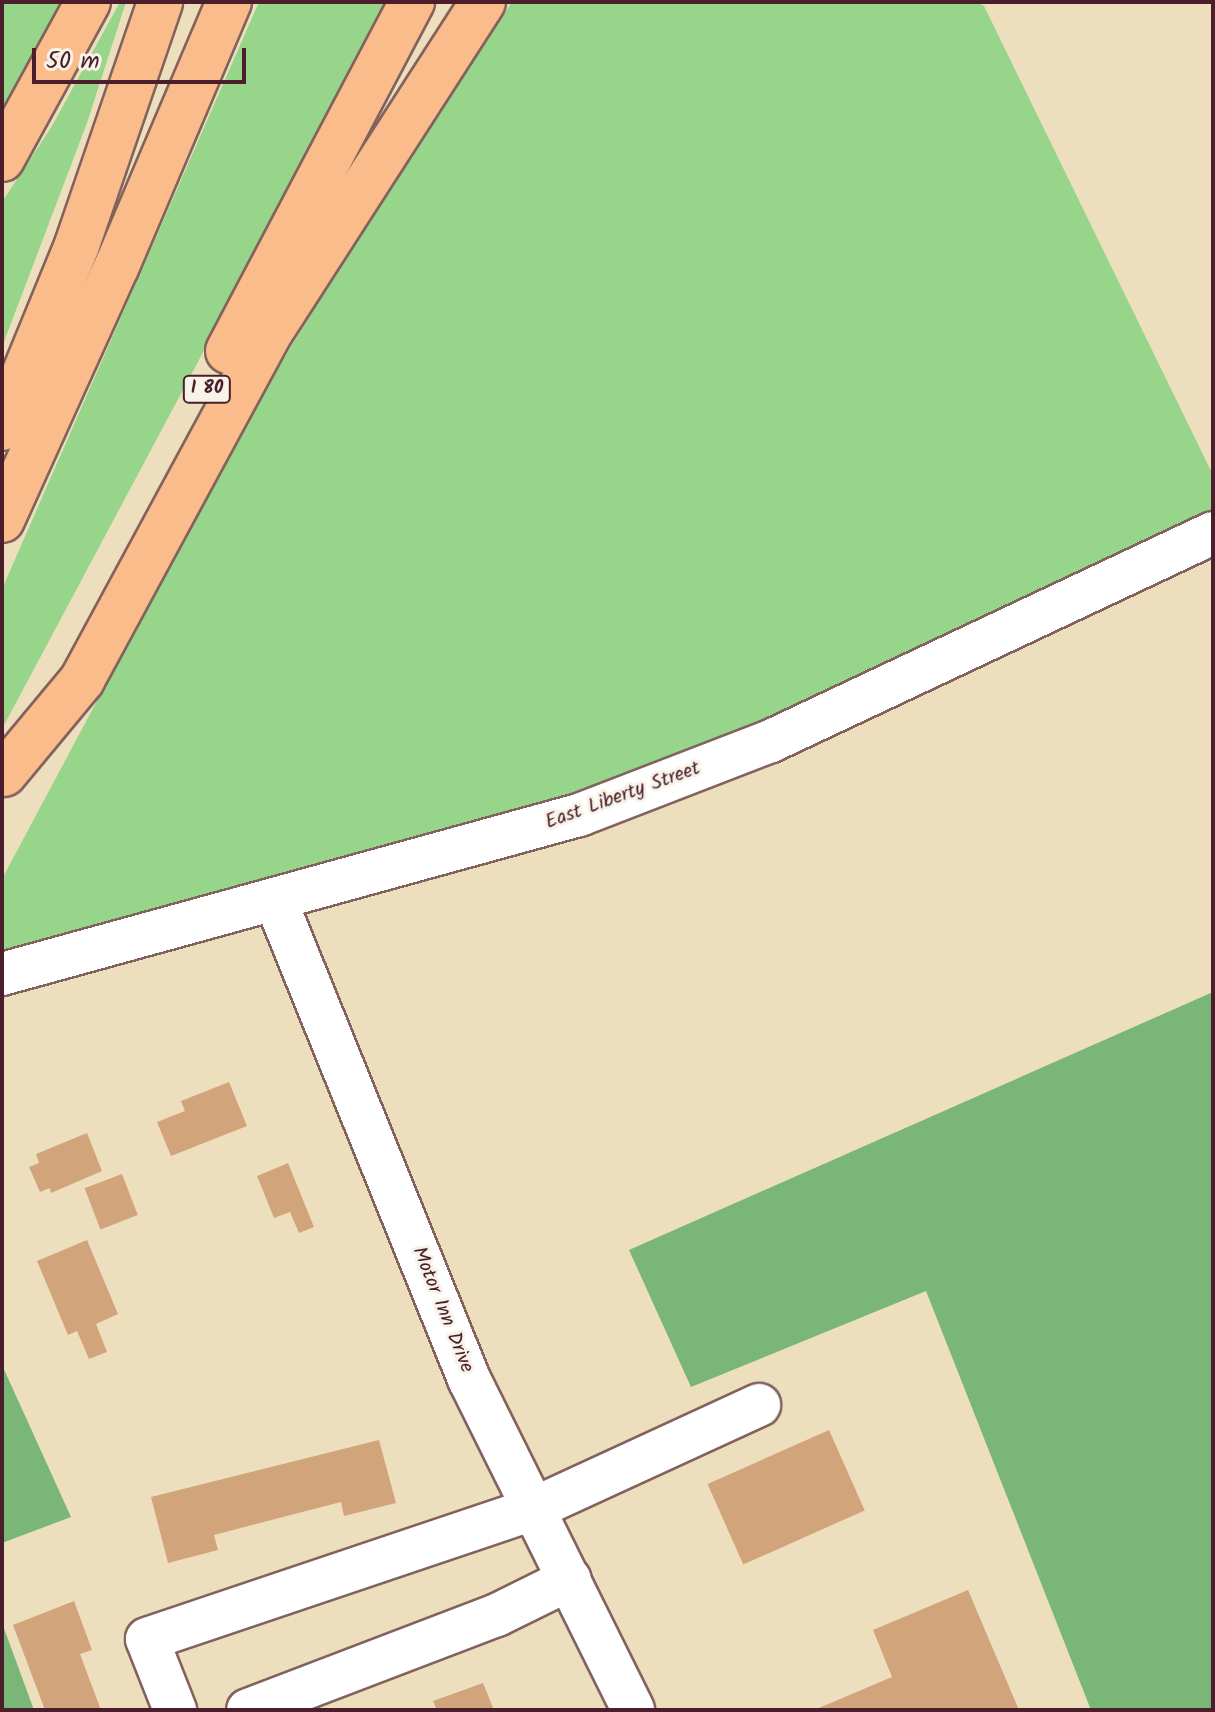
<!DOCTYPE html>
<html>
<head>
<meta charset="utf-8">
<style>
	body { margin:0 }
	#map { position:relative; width:1215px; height:1712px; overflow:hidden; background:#eddfbd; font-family:Kalam,sans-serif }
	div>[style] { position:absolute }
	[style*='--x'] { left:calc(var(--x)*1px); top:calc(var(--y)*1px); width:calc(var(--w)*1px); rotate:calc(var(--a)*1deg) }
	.green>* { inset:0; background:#97d58b }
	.forest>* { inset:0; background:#79b677 }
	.building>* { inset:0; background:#d2a47c; transform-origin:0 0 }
	.roads { filter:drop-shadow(2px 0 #83625e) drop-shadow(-2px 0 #83625e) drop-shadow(0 2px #83625e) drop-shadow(0 -2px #83625e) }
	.minor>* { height:42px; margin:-21px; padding:0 21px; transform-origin:21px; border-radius:21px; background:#fff }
	.highway>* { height:44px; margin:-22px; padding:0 22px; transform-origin:22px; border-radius:22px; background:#f9bc8a }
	span { translate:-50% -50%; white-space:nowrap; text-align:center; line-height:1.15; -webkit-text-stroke:6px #f7f3e8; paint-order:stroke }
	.shield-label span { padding:2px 6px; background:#f7f3e8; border:2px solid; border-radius:6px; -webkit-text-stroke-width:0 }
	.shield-label { font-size:18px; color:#4a1f2b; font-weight:700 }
	.street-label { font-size:20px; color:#4a1f2b }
	.frame { position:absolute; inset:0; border:4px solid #4a1f2b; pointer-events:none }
	.scale { position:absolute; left:32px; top:48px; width:214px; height:36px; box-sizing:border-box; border:4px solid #4a1f2b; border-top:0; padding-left:10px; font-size:24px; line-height:28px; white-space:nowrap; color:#4a1f2b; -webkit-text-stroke:6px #f7f3e8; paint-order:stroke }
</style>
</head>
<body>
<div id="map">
	<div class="green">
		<div style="clip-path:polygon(2px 2px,64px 2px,2px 126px)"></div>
		<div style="clip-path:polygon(120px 2px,126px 2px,87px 123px,2px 347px,2px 202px,52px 126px)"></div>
		<div style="clip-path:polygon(259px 2px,390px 2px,2px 729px,2px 589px)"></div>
		<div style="clip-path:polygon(512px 2px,977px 2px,984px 6px,1213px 475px,1213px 518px,842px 692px,492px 827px,2px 957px,2px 879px,250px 414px,415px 143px)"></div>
	</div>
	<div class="forest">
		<div style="clip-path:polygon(1213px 992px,1213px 1710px,1091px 1710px,926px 1291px,691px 1387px,629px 1250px)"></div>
		<div style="clip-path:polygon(2px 1365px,71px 1517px,2px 1543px)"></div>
		<div style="clip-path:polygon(2px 1623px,34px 1710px,2px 1710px)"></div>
	</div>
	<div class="building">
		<div style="clip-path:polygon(229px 1082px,247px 1126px,171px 1156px,157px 1122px,185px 1111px,181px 1101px)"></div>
		<div style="clip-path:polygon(87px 1133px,102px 1171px,51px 1193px,50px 1188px,40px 1192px,29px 1167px,39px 1163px,36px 1154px)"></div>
		<div style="clip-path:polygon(288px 1163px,314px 1227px,299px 1233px,290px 1212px,274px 1218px,257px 1176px)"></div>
		<div style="left:122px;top:1174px;width:44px;height:40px;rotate:69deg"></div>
		<div style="clip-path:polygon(87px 1240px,118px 1314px,96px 1324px,107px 1352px,89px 1359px,77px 1331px,68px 1335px,37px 1261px)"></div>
		<div style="left:829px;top:1430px;width:88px;height:133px;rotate:66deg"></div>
		<div style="clip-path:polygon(379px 1440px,396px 1503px,344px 1516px,341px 1502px,214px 1535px,218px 1550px,168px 1563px,151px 1497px)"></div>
		<div style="clip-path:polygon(968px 1590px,1019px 1710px,814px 1710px,892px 1677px,873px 1630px)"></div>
		<div style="clip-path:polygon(74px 1601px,92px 1650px,80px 1654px,101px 1710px,45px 1710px,13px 1625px)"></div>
		<div style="clip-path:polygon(483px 1683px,494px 1710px,437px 1710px,433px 1701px)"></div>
	</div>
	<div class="roads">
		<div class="minor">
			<div style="--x:275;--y:899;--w:518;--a:67.99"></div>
			<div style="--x:469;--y:1379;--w:369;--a:63.6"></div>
			<div style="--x:2;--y:974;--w:599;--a:-15.41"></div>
			<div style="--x:579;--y:815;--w:206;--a:-21.1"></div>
			<div style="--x:771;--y:741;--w:488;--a:-25.2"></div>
			<div style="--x:175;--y:1710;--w:76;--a:-111.5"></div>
			<div style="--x:147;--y:1639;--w:407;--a:-18.6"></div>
			<div style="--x:533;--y:1509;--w:249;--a:-24.7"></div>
			<div style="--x:248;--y:1710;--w:267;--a:-20.9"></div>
			<div style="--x:497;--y:1615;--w:81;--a:-26.3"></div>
		</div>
		<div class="highway">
			<div style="--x:2;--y:159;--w:179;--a:-61.3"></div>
			<div style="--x:228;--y:351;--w:395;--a:-62.2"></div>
			<div style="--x:2;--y:428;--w:198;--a:-67.7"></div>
			<div style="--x:77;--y:245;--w:257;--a:-71.1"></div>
			<div style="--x:2;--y:520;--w:277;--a:-65.7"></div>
			<div style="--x:116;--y:268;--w:289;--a:-67"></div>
			<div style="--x:4;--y:774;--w:122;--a:-50.3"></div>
			<div style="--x:82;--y:680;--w:393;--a:-61.6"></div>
			<div style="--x:269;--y:334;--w:395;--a:-57.2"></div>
		</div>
	</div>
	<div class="shield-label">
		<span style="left:207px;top:389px">I 80</span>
	</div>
	<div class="street-label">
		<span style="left:623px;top:796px;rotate:-20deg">East Liberty Street</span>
		<span style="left:442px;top:1310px;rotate:68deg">Motor Inn Drive</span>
	</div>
	<div class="frame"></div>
	<div class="scale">50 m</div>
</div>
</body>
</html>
